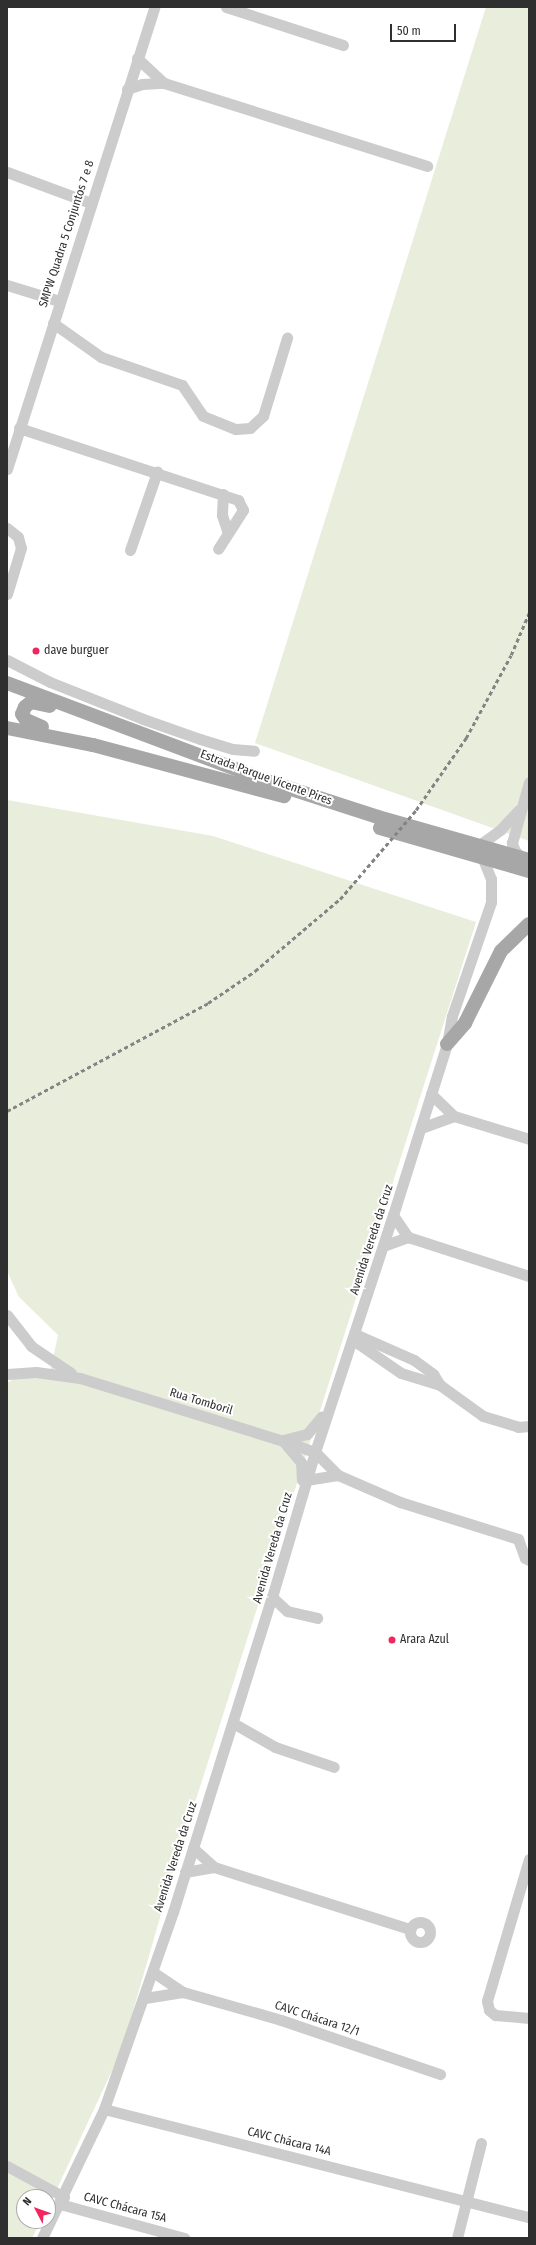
<!DOCTYPE html>
<html>
<head>
<meta charset="utf-8">
<style>
	body { margin:0 }
	#map { position:relative; width:536px; height:2245px; overflow:hidden; background:#fff; font-family:"Fira Sans Condensed",sans-serif }
	div>[style] { position:absolute }
	[style*='--x'] { left:calc(var(--x)*1px); top:calc(var(--y)*1px); width:calc(var(--w)*1px); rotate:calc(var(--a)*1deg) }
	.green>* { inset:0; background:#e9eddc }
	.minor>* { height:11px; margin:-5.5px; padding:0 5.5px; transform-origin:5.5px; border-radius:5.5px; background:#ccc }
	.minor>.ring { margin:-5.5px; padding:0; box-sizing:content-box; background:none; border:11px solid #ccc; border-radius:50% }
	.major>* { height:14px; margin:-7px; padding:0 7px; transform-origin:7px; border-radius:7px; background:#a7a7a7 }
	.rail>* { height:2.5px; margin-top:-1.25px; transform-origin:0; background:repeating-linear-gradient(90deg,#848484 0 4px,transparent 0 7px) }
	.dots>* { width:11px; height:11px; translate:-50% -50%; box-sizing:border-box; border:2px solid #fff; border-radius:50% }
	span { translate:-50% -50%; white-space:nowrap; text-align:center; line-height:1.15; -webkit-text-stroke:4px #fff; paint-order:stroke }
	.street-label { font-size:12px; color:#2f2f2f }
	.poi-label { font-size:12px; color:#2f2f2f }
	.left { translate:0 -50%; text-align:left }
	.frame { position:absolute; inset:0; border:8px solid #2f2f2f; pointer-events:none }
	.north { position:absolute; left:16px; top:2189px; width:40px; height:40px; box-sizing:border-box; background:#fff; border:1px solid #acacac; border-radius:50%; rotate:311deg; font-size:11px; font-weight:700; line-height:16px; text-align:center; color:#2f2f2f }
	.north::after { content:''; display:block; margin:auto; width:14px; height:18px; background:#f1265c; clip-path:polygon(50% 0,100% 100%,50% 72%,0 100%) }
	.scale { position:absolute; left:390px; top:24px; width:66px; height:18px; box-sizing:border-box; border:2px solid #2f2f2f; border-top:0; padding-left:5px; font-size:12px; line-height:14px; white-space:nowrap; color:#2f2f2f; -webkit-text-stroke:3px #fff; paint-order:stroke }
</style>
</head>
<body>
<div id="map">
	<div class="green">
		<div style="clip-path:polygon(486px 7px,529px 7px,529px 841px,255px 743px)"></div>
		<div style="clip-path:polygon(7px 800px,213px 836px,476px 922px,177px 1859px,122px 2049px,48px 2208px,48px 2197px,24px 2197px,24px 2221px,41px 2221px,32px 2238px,7px 2238px,7px 1383px,15px 1378px,49px 1377px,58px 1335px,19px 1297px,7px 1271px)"></div>
	</div>
	<div class="minor">
		<div style="--x:226;--y:7;--w:123;--a:18"></div>
		<div style="--x:137;--y:58;--w:37;--a:43"></div>
		<div style="--x:127;--y:89;--w:16;--a:-18"></div>
		<div style="--x:142;--y:84;--w:22;--a:-3"></div>
		<div style="--x:164;--y:83;--w:276;--a:17.5"></div>
		<div style="--x:7;--y:172;--w:90;--a:20.3"></div>
		<div style="--x:7;--y:285;--w:54;--a:17.1"></div>
		<div style="--x:53;--y:323;--w:59;--a:35.3"></div>
		<div style="--x:101;--y:357;--w:86;--a:19.1"></div>
		<div style="--x:182;--y:385;--w:37;--a:56"></div>
		<div style="--x:203;--y:416;--w:35;--a:22"></div>
		<div style="--x:236;--y:429;--w:14;--a:-4"></div>
		<div style="--x:250;--y:428;--w:18;--a:-43"></div>
		<div style="--x:263;--y:416;--w:82;--a:-72.9"></div>
		<div style="--x:19;--y:428;--w:231;--a:18.2"></div>
		<div style="--x:238;--y:500;--w:11;--a:63"></div>
		<div style="--x:243;--y:510;--w:46;--a:122.7"></div>
		<div style="--x:7;--y:469;--w:485;--a:-72.3"></div>
		<div style="--x:223;--y:494;--w:21;--a:93"></div>
		<div style="--x:222;--y:515;--w:19;--a:72"></div>
		<div style="--x:7;--y:528;--w:14;--a:39"></div>
		<div style="--x:18;--y:537;--w:11;--a:75"></div>
		<div style="--x:21;--y:548;--w:48;--a:106.9"></div>
		<div style="--x:130;--y:550;--w:83;--a:-70.9"></div>
		<div style="--x:7;--y:660;--w:48;--a:27.1"></div>
		<div style="--x:50;--y:682;--w:100;--a:21.7"></div>
		<div style="--x:143;--y:719;--w:60;--a:19.3"></div>
		<div style="--x:200;--y:739;--w:34;--a:17"></div>
		<div style="--x:233;--y:749;--w:21;--a:5"></div>
		<div style="--x:478;--y:846;--w:29;--a:-36"></div>
		<div style="--x:501;--y:829;--w:26;--a:-47"></div>
		<div style="--x:523;--y:859;--w:11;--a:-135"></div>
		<div style="--x:515;--y:851;--w:9;--a:-111"></div>
		<div style="--x:512;--y:843;--w:63;--a:-74.4"></div>
		<div style="--x:431;--y:1094;--w:32;--a:44"></div>
		<div style="--x:454;--y:1116;--w:78;--a:17"></div>
		<div style="--x:421;--y:1128;--w:35;--a:-20"></div>
		<div style="--x:393;--y:1215;--w:27;--a:56"></div>
		<div style="--x:383;--y:1246;--w:27;--a:-20"></div>
		<div style="--x:408;--y:1237;--w:127;--a:17.9"></div>
		<div style="--x:7;--y:1315;--w:39;--a:52"></div>
		<div style="--x:31;--y:1346;--w:48;--a:34"></div>
		<div style="--x:355;--y:1334;--w:64;--a:23.8"></div>
		<div style="--x:414;--y:1360;--w:24;--a:36"></div>
		<div style="--x:433;--y:1374;--w:13;--a:58"></div>
		<div style="--x:440;--y:1385;--w:53;--a:35.8"></div>
		<div style="--x:483;--y:1416;--w:37;--a:17"></div>
		<div style="--x:518;--y:1427;--w:11;--a:-5"></div>
		<div style="--x:353;--y:1340;--w:58;--a:34.5"></div>
		<div style="--x:401;--y:1373;--w:41;--a:17.1"></div>
		<div style="--x:7;--y:1374;--w:29;--a:-4"></div>
		<div style="--x:36;--y:1372;--w:44;--a:7.8"></div>
		<div style="--x:80;--y:1378;--w:217;--a:17.2"></div>
		<div style="--x:287;--y:1442;--w:30;--a:20"></div>
		<div style="--x:315;--y:1452;--w:33;--a:45"></div>
		<div style="--x:338;--y:1475;--w:68;--a:23.5"></div>
		<div style="--x:400;--y:1502;--w:124;--a:17.4"></div>
		<div style="--x:518;--y:1539;--w:20;--a:70"></div>
		<div style="--x:525;--y:1558;--w:4;--a:27"></div>
		<div style="--x:283;--y:1440;--w:25;--a:-14"></div>
		<div style="--x:307;--y:1434;--w:23;--a:-50"></div>
		<div style="--x:284;--y:1442;--w:26;--a:50"></div>
		<div style="--x:301;--y:1462;--w:18;--a:87"></div>
		<div style="--x:306;--y:1480;--w:32;--a:-9"></div>
		<div style="--x:272;--y:1597;--w:21;--a:43"></div>
		<div style="--x:287;--y:1611;--w:31;--a:13"></div>
		<div style="--x:233;--y:1723;--w:48;--a:29.7"></div>
		<div style="--x:275;--y:1747;--w:62;--a:18.7"></div>
		<div style="--x:193;--y:1848;--w:28;--a:42"></div>
		<div style="--x:214;--y:1867;--w:206;--a:17.6"></div>
		<div style="--x:529;--y:1859;--w:148;--a:106.5"></div>
		<div style="--x:487;--y:2001;--w:9;--a:77"></div>
		<div style="--x:489;--y:2010;--w:8;--a:40"></div>
		<div style="--x:495;--y:2015;--w:34;--a:5"></div>
		<div style="--x:185;--y:1872;--w:29;--a:-10"></div>
		<div class="ring" style="left:410px;top:1922px;width:9px;height:9px"></div>
		<div style="--x:153;--y:1972;--w:36;--a:34"></div>
		<div style="--x:183;--y:1992;--w:102;--a:15.9"></div>
		<div style="--x:281;--y:2020;--w:168;--a:18.8"></div>
		<div style="--x:145;--y:1998;--w:38;--a:-9"></div>
		<div style="--x:104;--y:2109;--w:439;--a:14.3"></div>
		<div style="--x:7;--y:2166;--w:65;--a:28.5"></div>
		<div style="--x:60;--y:2204;--w:129;--a:15.3"></div>
		<div style="--x:42;--y:2238;--w:143;--a:-64.3"></div>
		<div style="--x:104;--y:2109;--w:209;--a:-70.7"></div>
		<div style="--x:173;--y:1912;--w:330;--a:-72.6"></div>
		<div style="--x:272;--y:1597;--w:151;--a:-73.5"></div>
		<div style="--x:315;--y:1452;--w:250;--a:-71.8"></div>
		<div style="--x:393;--y:1215;--w:179;--a:-72.5"></div>
		<div style="--x:447;--y:1044;--w:28;--a:-80"></div>
		<div style="--x:452;--y:1016;--w:120;--a:-71.1"></div>
		<div style="--x:491;--y:902;--w:23;--a:-90"></div>
		<div style="--x:491;--y:879;--w:24;--a:-112"></div>
		<div style="--x:457;--y:2238;--w:98;--a:-75.8"></div>
	</div>
	<div class="major">
		<div style="--x:7;--y:683;--w:290;--a:20.6"></div>
		<div style="--x:279;--y:785;--w:104;--a:17.9"></div>
		<div style="--x:378;--y:817;--w:157;--a:15.9"></div>
		<div style="--x:42;--y:727;--w:17;--a:-156"></div>
		<div style="--x:26;--y:720;--w:7;--a:-124"></div>
		<div style="--x:22;--y:714;--w:8;--a:-67"></div>
		<div style="--x:25;--y:707;--w:8;--a:-40"></div>
		<div style="--x:31;--y:702;--w:19;--a:12"></div>
		<div style="--x:7;--y:728;--w:88;--a:11.2"></div>
		<div style="--x:93;--y:745;--w:198;--a:15"></div>
		<div style="--x:380;--y:828;--w:155;--a:16.1"></div>
		<div style="--x:447;--y:1044;--w:28;--a:-49"></div>
		<div style="--x:465;--y:1023;--w:80;--a:-63.4"></div>
		<div style="--x:501;--y:951;--w:39;--a:-44"></div>
	</div>
	<div class="rail">
		<div style="--x:7;--y:1111;--w:228;--a:-28.2"></div>
		<div style="--x:208;--y:1003;--w:57;--a:-34.2"></div>
		<div style="--x:255;--y:971;--w:111;--a:-40.3"></div>
		<div style="--x:340;--y:899;--w:117;--a:-49.5"></div>
		<div style="--x:416;--y:810;--w:88;--a:-55.2"></div>
		<div style="--x:466;--y:738;--w:94;--a:-61.5"></div>
		<div style="--x:511;--y:655;--w:46;--a:-66.8"></div>
	</div>
	<div class="dots">
		<div style="left:36px;top:651px;background:#f1265c"></div>
		<div style="left:392px;top:1640px;background:#f1265c"></div>
	</div>
	<div class="street-label">
		<span style="left:67px;top:234px;rotate:-72deg">SMPW Quadra 5 Conjuntos 7 e 8</span>
		<span style="left:266px;top:778px;rotate:20deg">Estrada Parque Vicente Pires</span>
		<span style="left:372px;top:1240px;rotate:-72deg">Avenida Vereda da Cruz</span>
		<span style="left:201px;top:1402px;rotate:17deg">Rua Tomboril</span>
		<span style="left:273px;top:1548px;rotate:-74deg">Avenida Vereda da Cruz</span>
		<span style="left:176px;top:1857px;rotate:-72deg">Avenida Vereda da Cruz</span>
		<span style="left:317px;top:2019px;rotate:18deg">CAVC Chácara 12/1</span>
		<span style="left:289px;top:2142px;rotate:14deg">CAVC Chácara 14A</span>
		<span style="left:125px;top:2208px;rotate:15deg">CAVC Chácara 15A</span>
	</div>
	<div class="poi-label">
		<span class="left" style="left:44px;top:651px">dave burguer</span>
		<span class="left" style="left:400px;top:1640px">Arara Azul</span>
	</div>
	<div class="frame"></div>
	<div class="north">N</div>
	<div class="scale">50 m</div>
</div>
</body>
</html>
